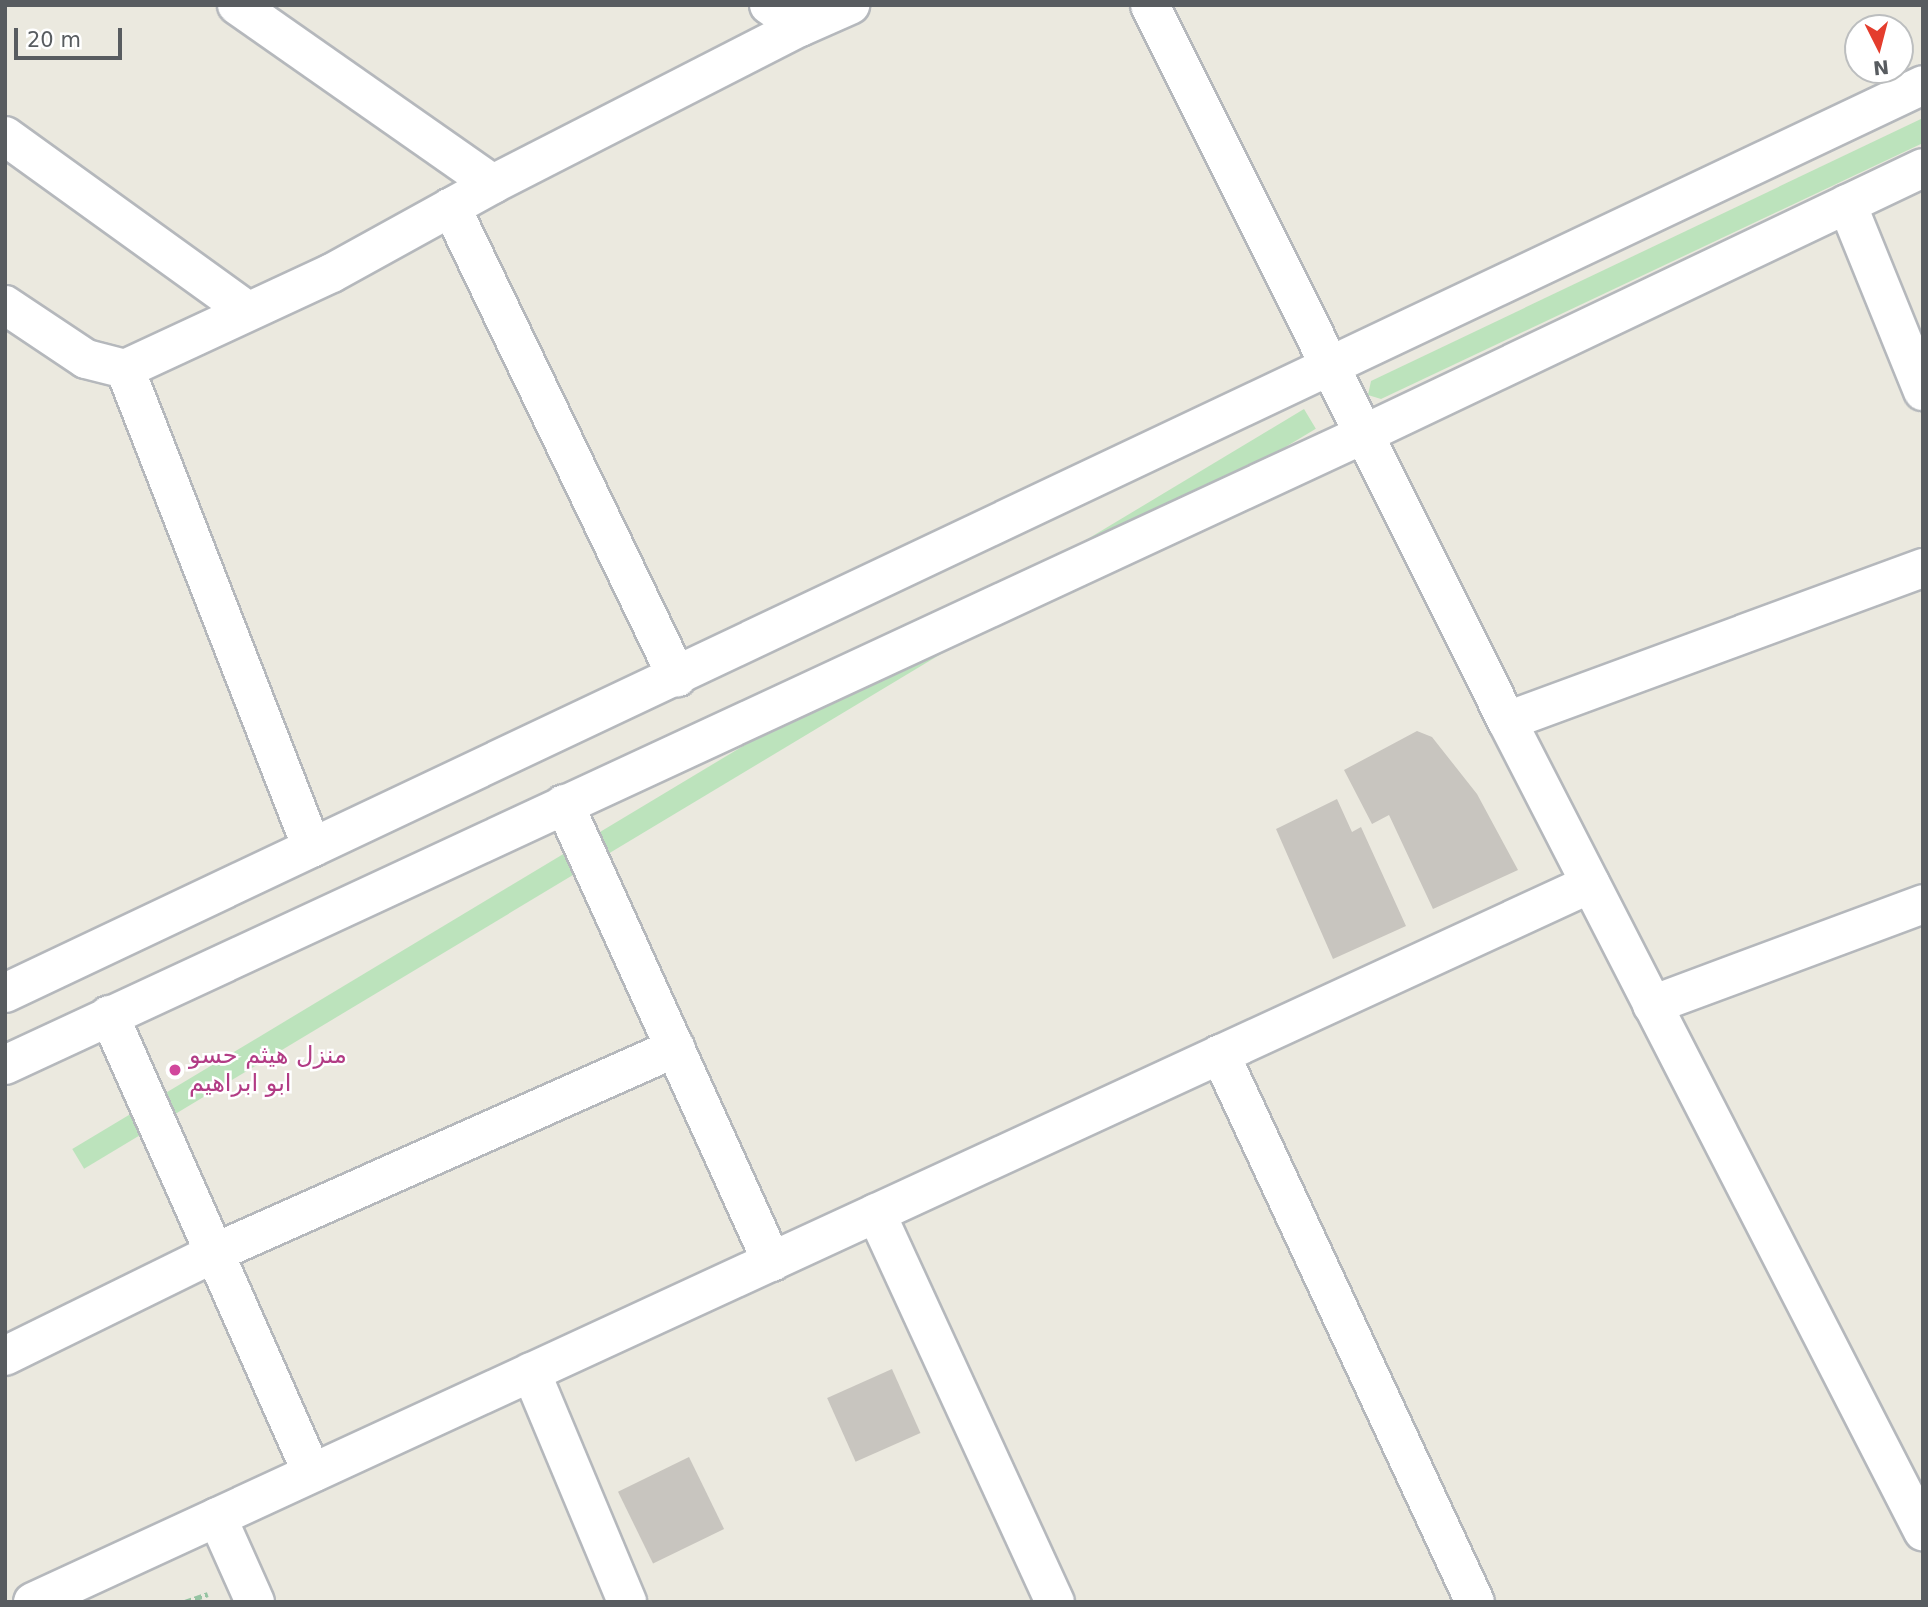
<!DOCTYPE html>
<html>
<head>
<meta charset="utf-8">
<style>
	body { margin:0 }
	#map { position:relative; width:1928px; height:1607px; overflow:hidden; background:#ebe9df; font-family:"DejaVu Sans","Noto Sans Arabic",sans-serif }
	div>[style] { position:absolute }
	[style*='--x'] { left:calc(var(--x)*1px); top:calc(var(--y)*1px); width:calc(var(--w)*1px); rotate:calc(var(--a)*1deg) }
	.green>* { inset:0; background:#bce3bc; transform-origin:0 0 }
	.building>* { inset:0; background:#c8c5bf; transform-origin:0 0 }
	.path>* { height:4.5px; margin-top:-2.25px; transform-origin:0; background:repeating-linear-gradient(90deg,#95c3a2 0 7px,transparent 0 10.5px) }
	.roads { filter:drop-shadow(2px 0 #b5b8bc) drop-shadow(-2px 0 #b5b8bc) drop-shadow(0 2px #b5b8bc) drop-shadow(0 -2px #b5b8bc) }
	.minor>* { height:38px; margin:-19px; padding:0 19px; transform-origin:19px; border-radius:19px; background:#fff }
	.secondary>* { height:38px; margin:-19px; padding:0 19px; transform-origin:19px; border-radius:19px; background:#fff }
	.dots>* { width:19px; height:19px; translate:-50% -50%; box-sizing:border-box; border:4px solid #fff; border-radius:50% }
	span { translate:-50% -50%; white-space:nowrap; text-align:center; line-height:1.15; -webkit-text-stroke:5px #fff; paint-order:stroke }
	.hotel-label { font-size:24px; color:#b23c85 }
	.left { translate:0 -50%; text-align:left }
	.frame { position:absolute; inset:0; border:7px solid #585c60; pointer-events:none }
	.north { position:absolute; left:1844px; top:14px; width:70px; height:70px; box-sizing:border-box; background:#fff; border:2px solid #bcbebf; border-radius:50%; rotate:174deg; font-size:19px; font-weight:700; line-height:28px; text-align:center; color:#585c60 }
	.north::after { content:''; display:block; margin:auto; width:24px; height:32px; background:#e43d2d; clip-path:polygon(50% 0,100% 100%,50% 72%,0 100%) }
	.scale { position:absolute; left:14px; top:28px; width:108px; height:32px; box-sizing:border-box; border:4px solid #585c60; border-top:0; padding-left:9px; font-size:21px; line-height:24px; white-space:nowrap; color:#585c60; -webkit-text-stroke:5px #fff; paint-order:stroke }
</style>
</head>
<body>
<div id="map">
	<div class="green">
		<div style="clip-path:polygon(1923px 118px,1923px 143px,1381px 399px,1368px 395px,1371px 381px)"></div>
		<div style="left:1304px;top:409px;width:23px;height:1437px;rotate:59deg"></div>
	</div>
	<div class="building">
		<div style="clip-path:polygon(1417px 731px,1432px 737px,1477px 794px,1518px 870px,1433px 909px,1389px 815px,1372px 824px,1344px 770px)"></div>
		<div style="clip-path:polygon(1337px 799px,1352px 832px,1361px 827px,1406px 926px,1333px 959px,1276px 829px)"></div>
		<div style="left:892px;top:1369px;width:70px;height:71px;rotate:66deg"></div>
		<div style="left:689px;top:1457px;width:80px;height:79px;rotate:64deg"></div>
	</div>
	<div class="path">
		<div style="--x:185;--y:1602;--w:24;--a:-19"></div>
	</div>
	<div class="roads">
		<div class="minor">
			<div style="--x:237;--y:5;--w:312;--a:35"></div>
			<div style="--x:769;--y:5;--w:38;--a:35"></div>
			<div style="--x:800;--y:27;--w:55;--a:-23.7"></div>
			<div style="--x:1150;--y:5;--w:800;--a:63.5"></div>
			<div style="--x:1507;--y:721;--w:911;--a:62.82"></div>
			<div style="--x:5;--y:136;--w:299;--a:35.8"></div>
			<div style="--x:1847;--y:204;--w:202;--a:67.9"></div>
			<div style="--x:451;--y:207;--w:522;--a:64.32"></div>
			<div style="--x:5;--y:305;--w:97;--a:33.7"></div>
			<div style="--x:86;--y:359;--w:40;--a:14.4"></div>
			<div style="--x:125;--y:369;--w:228;--a:-24.9"></div>
			<div style="--x:332;--y:273;--w:184;--a:-28.9"></div>
			<div style="--x:493;--y:184;--w:345;--a:-27.1"></div>
			<div style="--x:125;--y:369;--w:514;--a:68.67"></div>
			<div style="--x:1507;--y:721;--w:443;--a:-20.2"></div>
			<div style="--x:564;--y:804;--w:503;--a:65.57"></div>
			<div style="--x:1652;--y:1005;--w:289;--a:-20.4"></div>
			<div style="--x:109;--y:1015;--w:501;--a:66.1"></div>
			<div style="--x:1220;--y:1054;--w:604;--a:65.05"></div>
			<div style="--x:876;--y:1213;--w:428;--a:65.3"></div>
			<div style="--x:5;--y:1356;--w:233;--a:-26.2"></div>
			<div style="--x:214;--y:1253;--w:505;--a:-23.97"></div>
			<div style="--x:531;--y:1372;--w:249;--a:67.3"></div>
			<div style="--x:217;--y:1517;--w:93;--a:65.9"></div>
			<div style="--x:33;--y:1602;--w:1715;--a:-24.76"></div>
		</div>
		<div class="secondary">
			<div style="--x:5;--y:993;--w:2122;--a:-25.33"></div>
			<div style="--x:5;--y:1065;--w:1496;--a:-24.9"></div>
			<div style="--x:1362;--y:435;--w:621;--a:-25.45"></div>
		</div>
	</div>
	<div class="dots">
		<div style="left:175px;top:1070px;background:#d1479c"></div>
	</div>
	<div class="hotel-label">
		<span class="left" style="left:189px;top:1070px">منزل هيثم حسو<br>ابو ابراهيم</span>
	</div>
	<div class="frame"></div>
	<div class="north">N</div>
	<div class="scale">20 m</div>
</div>
</body>
</html>
